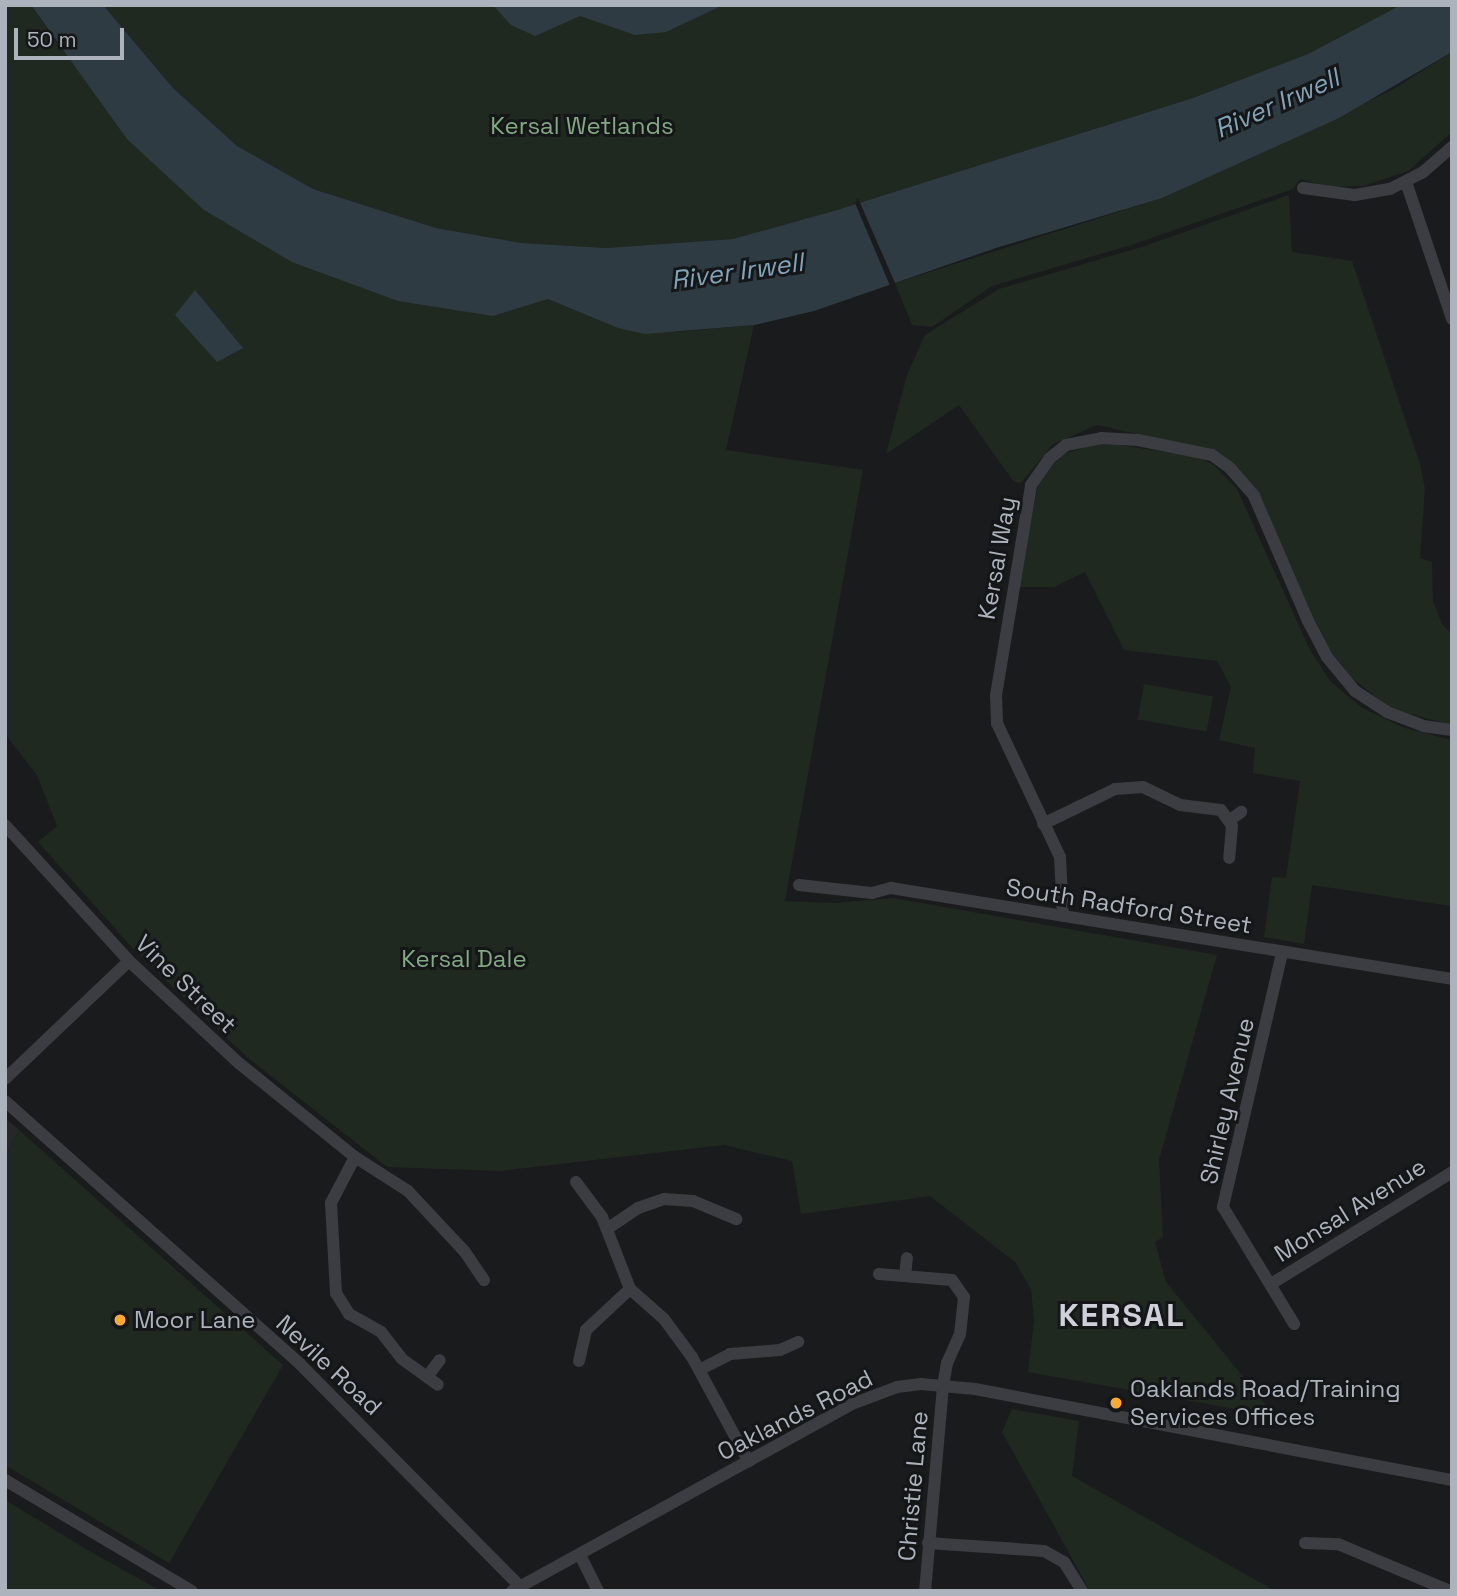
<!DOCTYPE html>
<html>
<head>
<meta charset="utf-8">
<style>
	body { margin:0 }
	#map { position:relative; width:1457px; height:1596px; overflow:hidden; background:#1a1b1d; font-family:"Space Grotesk",sans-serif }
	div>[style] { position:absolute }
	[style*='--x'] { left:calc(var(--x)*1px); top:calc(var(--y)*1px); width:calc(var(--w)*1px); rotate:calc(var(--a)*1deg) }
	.built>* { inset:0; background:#26272a }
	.green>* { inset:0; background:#202920; transform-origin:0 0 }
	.water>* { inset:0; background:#2f3b43 }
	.pier>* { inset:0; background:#1a1b1d }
	.street>* { height:12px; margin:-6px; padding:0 6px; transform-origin:6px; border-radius:6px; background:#3b3d42 }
	.dots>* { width:19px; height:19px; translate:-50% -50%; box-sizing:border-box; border:4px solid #151618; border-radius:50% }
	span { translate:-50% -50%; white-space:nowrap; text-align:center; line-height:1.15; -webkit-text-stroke:6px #151618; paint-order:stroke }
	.park-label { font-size:24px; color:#82a982 }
	.street-label { font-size:24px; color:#acb3bd }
	.poi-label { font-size:24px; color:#acb3bd }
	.left { translate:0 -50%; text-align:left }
	.water-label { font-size:26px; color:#81a4ba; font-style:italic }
	.district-label { font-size:32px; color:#ced1d9; font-weight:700; letter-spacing:2px }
	.frame { position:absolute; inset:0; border:7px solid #acb3bd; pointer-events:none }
	.scale { position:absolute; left:14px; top:28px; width:110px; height:32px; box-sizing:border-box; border:4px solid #acb3bd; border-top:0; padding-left:9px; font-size:21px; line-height:24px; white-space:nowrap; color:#acb3bd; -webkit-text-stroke:5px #151618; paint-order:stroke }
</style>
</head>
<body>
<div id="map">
	<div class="built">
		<div style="clip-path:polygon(5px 1118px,19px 1130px,5px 1157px)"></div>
	</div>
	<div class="green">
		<div style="clip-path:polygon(5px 5px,31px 5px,61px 49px,493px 316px,548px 299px,618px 328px,677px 332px,754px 325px,726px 450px,863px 470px,785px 901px,835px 903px,893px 898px,1217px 955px,1159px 1160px,1163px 1237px,1155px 1242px,1166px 1282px,1275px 1416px,1028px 1372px,1034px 1321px,1031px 1289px,1015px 1262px,930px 1196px,801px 1214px,792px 1161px,724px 1145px,500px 1171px,387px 1167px,247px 1057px,136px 952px,38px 842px,57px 826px,37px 775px,5px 734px)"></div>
		<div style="clip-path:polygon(103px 5px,1401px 5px,1308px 54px,1193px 98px,837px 210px,733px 239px,606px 248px,521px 243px,436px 228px,313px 189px,237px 146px,173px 88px)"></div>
		<div style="clip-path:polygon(1452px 52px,1452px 132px,1408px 171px,1363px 186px,1331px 187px,1300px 179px,1293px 189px,1131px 245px,992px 286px,932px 327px,912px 325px,895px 283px,1162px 198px,1392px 90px)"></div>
		<div style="clip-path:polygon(1289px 195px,1292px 252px,1352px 261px,1420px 464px,1425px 489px,1420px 558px,1432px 562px,1433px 601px,1442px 624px,1452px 634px,1452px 725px,1391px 709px,1352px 678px,1322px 640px,1244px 475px,1218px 452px,1097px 425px,1053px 444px,1021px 483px,1014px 482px,959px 405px,886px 454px,907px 375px,925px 335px,999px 289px,1145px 246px)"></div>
		<div style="clip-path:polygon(1100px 442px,1199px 457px,1215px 466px,1237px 489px,1310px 650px,1330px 681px,1362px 708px,1405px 728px,1452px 740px,1450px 906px,1312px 885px,1304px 944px,1264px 937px,1272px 877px,1286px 878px,1300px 781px,1253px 773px,1255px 748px,1219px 740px,1231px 687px,1217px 661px,1124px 650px,1085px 572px,1054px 587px,1018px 587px,1039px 481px,1061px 455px)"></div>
		<div style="left:1144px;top:684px;width:70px;height:36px;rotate:10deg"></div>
		<div style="clip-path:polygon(19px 1130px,283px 1365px,169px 1563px,5px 1465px,5px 1157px)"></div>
		<div style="clip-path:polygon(1012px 1409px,1079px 1421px,1072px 1476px,1275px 1591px,1090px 1591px,1002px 1432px)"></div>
		<div style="clip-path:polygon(5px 1500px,91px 1552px,161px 1591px,5px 1591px)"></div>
	</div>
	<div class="water">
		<div style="clip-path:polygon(31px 5px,103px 5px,173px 88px,237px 146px,313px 189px,436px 228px,521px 243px,606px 248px,733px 239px,837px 210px,1193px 98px,1308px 54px,1401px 5px,1452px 5px,1452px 52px,1339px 118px,1162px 198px,996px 248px,814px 311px,754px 325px,645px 334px,618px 328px,548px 299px,493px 316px,398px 301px,292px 262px,204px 210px,127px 139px)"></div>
		<div style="clip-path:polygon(493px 5px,723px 5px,666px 32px,635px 35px,580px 16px,535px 36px,511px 25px)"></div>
		<div style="clip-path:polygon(195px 290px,243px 348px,217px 362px,175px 315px)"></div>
	</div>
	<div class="pier">
		<div style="clip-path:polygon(858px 198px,895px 283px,896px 286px,891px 288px,855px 203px)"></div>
	</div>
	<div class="street">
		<div style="--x:1406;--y:182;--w:145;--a:71.4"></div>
		<div style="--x:1303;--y:188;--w:52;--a:7.7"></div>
		<div style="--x:1355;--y:195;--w:36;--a:-10"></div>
		<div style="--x:1390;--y:189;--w:36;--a:-27"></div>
		<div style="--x:1422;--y:173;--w:40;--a:-41"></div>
		<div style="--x:1230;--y:820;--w:14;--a:-36"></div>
		<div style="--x:1043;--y:824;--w:80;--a:-25.9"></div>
		<div style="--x:1115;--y:789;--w:28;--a:-4"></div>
		<div style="--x:1143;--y:787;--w:41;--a:25.9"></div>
		<div style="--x:1180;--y:805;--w:41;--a:7"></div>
		<div style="--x:1221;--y:810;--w:19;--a:55"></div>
		<div style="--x:1232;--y:826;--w:32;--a:95"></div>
		<div style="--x:5;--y:825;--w:184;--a:47.6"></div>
		<div style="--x:129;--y:961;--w:151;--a:42.9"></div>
		<div style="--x:240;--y:1064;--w:148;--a:39"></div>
		<div style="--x:355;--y:1157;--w:63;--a:32.7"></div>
		<div style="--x:408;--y:1191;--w:83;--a:46.9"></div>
		<div style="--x:465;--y:1252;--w:34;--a:56"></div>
		<div style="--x:799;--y:885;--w:73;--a:6.3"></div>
		<div style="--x:872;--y:893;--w:20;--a:-15"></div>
		<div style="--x:891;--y:888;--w:568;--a:9.21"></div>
		<div style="--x:1063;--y:916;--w:59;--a:-92.9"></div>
		<div style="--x:1060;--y:857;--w:148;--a:-115.2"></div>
		<div style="--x:997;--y:723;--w:28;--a:-92"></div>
		<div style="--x:996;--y:695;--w:213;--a:-80.5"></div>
		<div style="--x:1031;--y:485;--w:33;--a:-55"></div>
		<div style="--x:1050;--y:458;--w:21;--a:-39"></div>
		<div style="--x:1066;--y:445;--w:36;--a:-11"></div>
		<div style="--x:1101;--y:438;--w:37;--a:3"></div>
		<div style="--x:1138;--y:440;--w:76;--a:11.5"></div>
		<div style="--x:1212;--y:455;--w:22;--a:36"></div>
		<div style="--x:1230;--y:468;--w:37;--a:49"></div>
		<div style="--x:1254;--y:496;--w:136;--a:66.6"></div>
		<div style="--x:1308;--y:621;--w:41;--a:62.2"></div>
		<div style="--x:1327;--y:657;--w:44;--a:50.5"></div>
		<div style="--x:1355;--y:691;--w:38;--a:33"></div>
		<div style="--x:1387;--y:712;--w:39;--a:21"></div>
		<div style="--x:1423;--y:726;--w:29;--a:8"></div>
		<div style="--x:1282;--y:953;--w:261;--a:103.1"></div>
		<div style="--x:1223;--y:1207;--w:137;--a:58.7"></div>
		<div style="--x:5;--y:1079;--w:171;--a:-43.6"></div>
		<div style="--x:5;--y:1101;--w:395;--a:41.7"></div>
		<div style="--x:300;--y:1364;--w:313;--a:45.3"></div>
		<div style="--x:355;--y:1157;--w:52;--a:117.6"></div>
		<div style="--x:331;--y:1203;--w:90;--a:86.8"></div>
		<div style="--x:336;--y:1293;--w:25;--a:58"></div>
		<div style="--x:349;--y:1314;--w:37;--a:29"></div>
		<div style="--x:381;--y:1332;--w:34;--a:52"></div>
		<div style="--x:402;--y:1359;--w:44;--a:35.8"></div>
		<div style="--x:576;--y:1182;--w:44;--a:53.4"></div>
		<div style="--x:602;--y:1217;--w:77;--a:68.7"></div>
		<div style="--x:630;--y:1289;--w:45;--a:41.4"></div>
		<div style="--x:664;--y:1319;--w:47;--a:53.6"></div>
		<div style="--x:692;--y:1357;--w:119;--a:61.5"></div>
		<div style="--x:607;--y:1229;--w:37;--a:-34"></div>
		<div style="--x:638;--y:1208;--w:28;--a:-19"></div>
		<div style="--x:664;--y:1199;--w:29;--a:4"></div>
		<div style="--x:693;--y:1201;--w:47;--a:22.7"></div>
		<div style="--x:879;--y:1274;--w:73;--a:4.7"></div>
		<div style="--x:952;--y:1280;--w:21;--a:55"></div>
		<div style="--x:964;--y:1297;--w:37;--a:96"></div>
		<div style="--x:960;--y:1334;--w:32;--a:114"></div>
		<div style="--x:947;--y:1363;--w:23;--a:100"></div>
		<div style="--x:943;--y:1386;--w:206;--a:95"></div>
		<div style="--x:905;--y:1276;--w:18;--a:-84"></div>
		<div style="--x:1271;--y:1284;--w:213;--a:-31.7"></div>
		<div style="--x:579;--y:1361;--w:32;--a:-77"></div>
		<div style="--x:586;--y:1330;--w:60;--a:-43"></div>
		<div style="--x:699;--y:1370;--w:35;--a:-27"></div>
		<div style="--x:730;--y:1354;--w:50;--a:-4.6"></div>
		<div style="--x:780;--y:1350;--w:20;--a:-24"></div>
		<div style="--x:427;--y:1377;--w:21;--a:-53"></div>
		<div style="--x:5;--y:1480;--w:217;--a:30.7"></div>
		<div style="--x:928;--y:1543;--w:116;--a:3.9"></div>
		<div style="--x:1044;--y:1551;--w:23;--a:29"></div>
		<div style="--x:1064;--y:1562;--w:34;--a:58"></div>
		<div style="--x:1305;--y:1543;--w:33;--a:2"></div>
		<div style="--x:1338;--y:1544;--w:121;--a:22.8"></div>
		<div style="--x:580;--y:1555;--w:40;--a:63.4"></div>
		<div style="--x:512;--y:1591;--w:388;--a:-28.8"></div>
		<div style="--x:852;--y:1404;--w:48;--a:-20.7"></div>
		<div style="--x:897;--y:1387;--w:24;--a:-7"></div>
		<div style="--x:921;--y:1384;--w:54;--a:5.3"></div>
		<div style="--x:975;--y:1389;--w:486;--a:10.8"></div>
	</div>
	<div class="dots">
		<div style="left:120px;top:1320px;background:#ffab31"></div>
		<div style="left:1116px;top:1403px;background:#ffab31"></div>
	</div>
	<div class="park-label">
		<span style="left:582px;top:126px">Kersal Wetlands</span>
		<span style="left:464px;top:959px">Kersal Dale</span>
	</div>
	<div class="street-label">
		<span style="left:997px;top:558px;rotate:-80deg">Kersal Way</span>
		<span style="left:1129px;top:906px;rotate:9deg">South Radford Street</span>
		<span style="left:186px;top:984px;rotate:44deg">Vine Street</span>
		<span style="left:1227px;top:1101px;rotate:-77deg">Shirley Avenue</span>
		<span style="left:1350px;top:1210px;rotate:-32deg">Monsal Avenue</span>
		<span style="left:329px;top:1365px;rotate:43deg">Nevile Road</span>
		<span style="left:795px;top:1415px;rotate:-27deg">Oaklands Road</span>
		<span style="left:913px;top:1486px;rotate:-85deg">Christie Lane</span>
	</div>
	<div class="poi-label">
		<span class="left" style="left:134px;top:1320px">Moor Lane</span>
		<span class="left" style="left:1130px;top:1403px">Oaklands Road/Training<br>Services Offices</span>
	</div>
	<div class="water-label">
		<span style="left:1277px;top:104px;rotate:-24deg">River Irwell</span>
		<span style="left:737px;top:272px;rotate:-8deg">River Irwell</span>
	</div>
	<div class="district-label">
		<span style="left:1122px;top:1315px">KERSAL</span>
	</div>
	<div class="frame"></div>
	<div class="scale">50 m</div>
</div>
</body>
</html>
